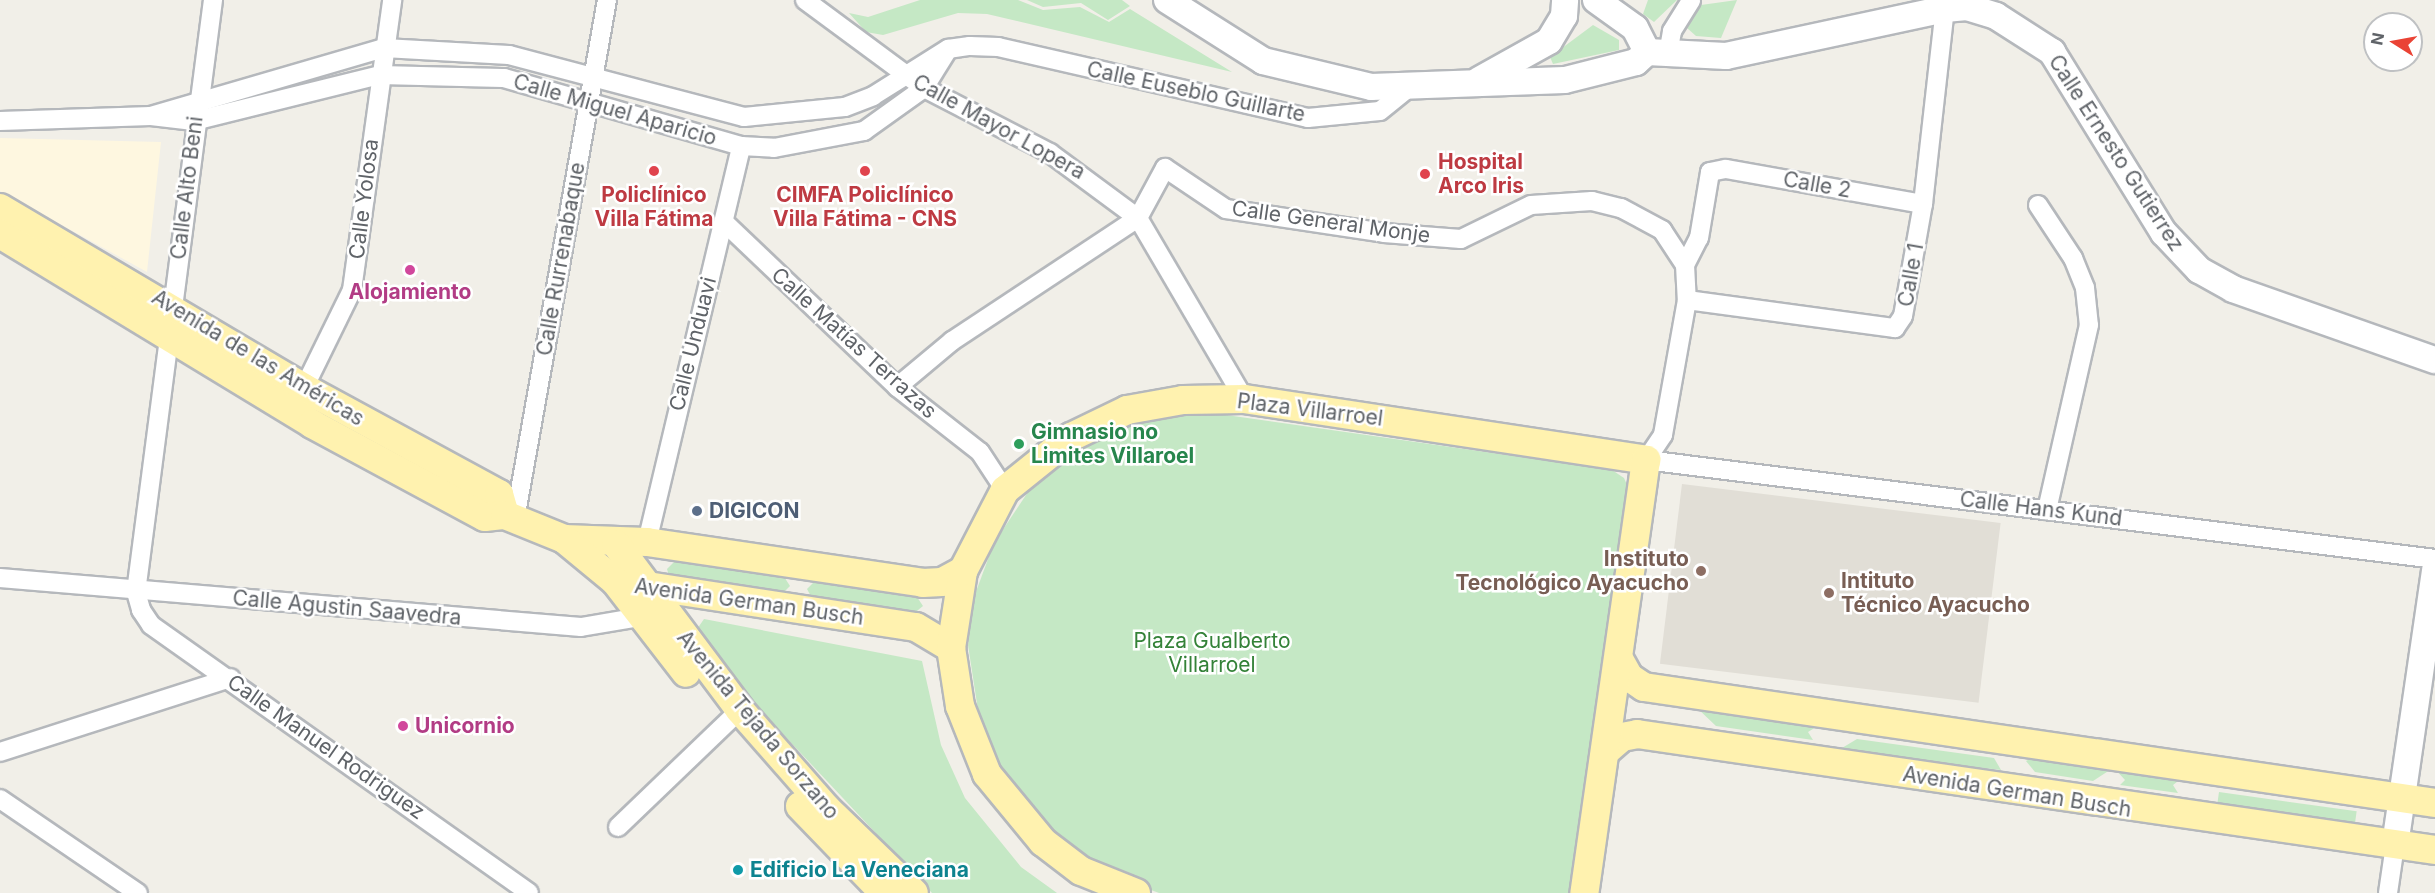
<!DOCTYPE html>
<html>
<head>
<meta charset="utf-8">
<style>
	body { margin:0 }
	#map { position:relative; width:2435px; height:893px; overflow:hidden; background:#f1efe8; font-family:Inter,sans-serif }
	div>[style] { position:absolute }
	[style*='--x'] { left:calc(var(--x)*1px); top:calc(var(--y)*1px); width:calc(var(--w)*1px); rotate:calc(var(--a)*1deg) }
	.commercial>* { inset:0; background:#fef7e0 }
	.education>* { inset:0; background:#e1ded6; transform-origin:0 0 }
	.green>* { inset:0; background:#c5e8c5; transform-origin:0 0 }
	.roads { filter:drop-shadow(2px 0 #b5b8bc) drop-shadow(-2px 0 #b5b8bc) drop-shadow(0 2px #b5b8bc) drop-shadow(0 -2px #b5b8bc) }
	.street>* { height:18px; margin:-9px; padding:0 9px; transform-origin:9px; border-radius:9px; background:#fff }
	.secondary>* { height:26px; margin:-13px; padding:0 13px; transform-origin:13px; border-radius:13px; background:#fff }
	.primary>* { height:28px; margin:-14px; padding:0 14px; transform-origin:14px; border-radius:14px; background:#fff2af }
	.dots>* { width:16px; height:16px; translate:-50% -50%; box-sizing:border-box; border:3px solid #fff; border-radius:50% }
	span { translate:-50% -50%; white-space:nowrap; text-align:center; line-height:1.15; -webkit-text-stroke:5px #fff; paint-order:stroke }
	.street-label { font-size:21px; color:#5f6368 }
	.health-label { font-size:21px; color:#be3a42; font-weight:700 }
	.left { translate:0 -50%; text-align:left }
	.hotel-label { font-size:21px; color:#b23c85; font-weight:700 }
	.leisure-label { font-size:21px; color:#27864d; font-weight:700 }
	.service-label { font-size:21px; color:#4e5e75; font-weight:700 }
	.education-label { font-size:21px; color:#785e54; font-weight:700 }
	.right { translate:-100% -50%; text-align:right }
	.park-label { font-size:21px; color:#348238 }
	.culture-label { font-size:21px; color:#0d838f; font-weight:700 }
	.north { position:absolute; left:2363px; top:12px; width:60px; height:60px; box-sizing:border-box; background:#fff; border:2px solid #bfc1c3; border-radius:50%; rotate:281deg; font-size:16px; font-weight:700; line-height:24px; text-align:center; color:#5f6368 }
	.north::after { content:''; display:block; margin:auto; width:21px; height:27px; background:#ea4335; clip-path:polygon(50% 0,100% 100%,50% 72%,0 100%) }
</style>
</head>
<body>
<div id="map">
	<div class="commercial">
		<div style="clip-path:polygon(0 138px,161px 142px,147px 272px,0 191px)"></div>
	</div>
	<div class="education">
		<div style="left:1682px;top:484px;width:321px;height:181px;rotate:7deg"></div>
	</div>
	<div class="green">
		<div style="clip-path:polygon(920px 0,1018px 0,1043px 10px,1080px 7px,1109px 22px,1130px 9px,1232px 72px,987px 14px,958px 13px,883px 35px,866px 32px,849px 13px,868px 17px)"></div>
		<div style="clip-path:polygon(1027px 0,1122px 0,1130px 6px,1108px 20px,1081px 3px,1043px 7px)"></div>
		<div style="clip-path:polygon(1648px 0,1677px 0,1654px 22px,1643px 14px)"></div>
		<div style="clip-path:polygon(1737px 0,1721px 38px,1696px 36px,1687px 28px,1701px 5px)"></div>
		<div style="clip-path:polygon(1593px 25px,1619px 40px,1619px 50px,1553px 64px,1550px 57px)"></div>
		<div style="clip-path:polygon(1205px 412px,1612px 470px,1624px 478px,1637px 508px,1571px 893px,1159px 893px,1085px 865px,1016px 799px,980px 723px,968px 645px,974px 597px,994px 543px,1032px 486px,1091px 440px,1155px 417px)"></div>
		<div style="clip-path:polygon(677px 559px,783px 575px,790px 586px,780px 596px,669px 576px,667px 569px)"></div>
		<div style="clip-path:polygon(817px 579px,915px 594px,923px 606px,912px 615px,813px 600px,807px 589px)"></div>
		<div style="clip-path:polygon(704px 619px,922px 661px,941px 745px,965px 798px,1021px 867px,1057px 893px,932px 893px,705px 651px,695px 632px)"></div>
		<div style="clip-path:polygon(1696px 707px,1814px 725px,1816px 727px,1808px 732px,1813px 740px,1716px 726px)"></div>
		<div style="clip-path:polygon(1857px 739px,1994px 758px,2001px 770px,1837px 751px)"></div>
		<div style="clip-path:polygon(2034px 757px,2113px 768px,2093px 781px,2035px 772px,2026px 761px)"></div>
		<div style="clip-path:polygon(2115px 769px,2182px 778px,2173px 785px,2178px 793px,2120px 785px,2125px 780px)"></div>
		<div style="left:2219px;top:792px;width:139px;height:20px;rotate:8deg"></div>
	</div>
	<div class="roads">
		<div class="street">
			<div style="--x:213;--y:0;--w:597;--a:97.41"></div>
			<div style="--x:136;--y:592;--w:19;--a:74"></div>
			<div style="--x:141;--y:610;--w:18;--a:56"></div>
			<div style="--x:151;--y:625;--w:463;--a:35.3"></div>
			<div style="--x:805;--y:0;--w:148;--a:36.5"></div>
			<div style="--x:924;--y:88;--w:142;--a:27.3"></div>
			<div style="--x:1050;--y:153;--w:109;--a:36.5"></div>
			<div style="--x:1138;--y:218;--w:210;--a:59.6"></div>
			<div style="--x:1668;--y:54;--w:23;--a:-80"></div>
			<div style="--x:1672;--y:31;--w:36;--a:-58"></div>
			<div style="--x:151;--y:116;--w:243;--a:-16.3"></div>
			<div style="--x:384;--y:48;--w:125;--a:3.2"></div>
			<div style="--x:509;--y:55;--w:243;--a:14.8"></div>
			<div style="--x:744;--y:117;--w:101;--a:-5.7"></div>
			<div style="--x:845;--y:107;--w:30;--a:-21"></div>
			<div style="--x:873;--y:96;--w:89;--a:-32.1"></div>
			<div style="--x:948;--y:49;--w:22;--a:-8"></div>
			<div style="--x:970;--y:46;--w:28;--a:2"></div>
			<div style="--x:998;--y:47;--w:318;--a:12.9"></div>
			<div style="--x:1308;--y:118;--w:72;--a:-5.6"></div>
			<div style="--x:1380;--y:111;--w:35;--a:-39"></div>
			<div style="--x:0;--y:121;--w:151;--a:-1.9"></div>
			<div style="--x:151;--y:116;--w:43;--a:6.6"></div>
			<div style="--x:194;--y:121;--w:192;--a:-13.9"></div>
			<div style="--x:380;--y:75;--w:124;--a:1.4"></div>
			<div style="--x:504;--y:78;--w:247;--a:16"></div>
			<div style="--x:741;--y:146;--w:33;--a:3"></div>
			<div style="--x:774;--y:148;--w:92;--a:-10.7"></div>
			<div style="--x:864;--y:131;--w:74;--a:-35.6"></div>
			<div style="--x:924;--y:88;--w:44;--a:-58.1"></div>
			<div style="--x:2038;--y:205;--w:64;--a:56.6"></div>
			<div style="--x:2073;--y:258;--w:32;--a:68"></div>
			<div style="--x:2085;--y:288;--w:37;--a:84"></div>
			<div style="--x:2089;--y:325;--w:190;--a:102.8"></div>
			<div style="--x:725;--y:223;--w:238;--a:43.6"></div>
			<div style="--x:897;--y:387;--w:105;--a:38.1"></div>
			<div style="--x:980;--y:452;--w:45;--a:56.7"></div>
			<div style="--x:1685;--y:265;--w:30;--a:-63"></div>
			<div style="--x:1699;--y:238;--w:67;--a:-80.5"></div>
			<div style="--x:1710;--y:172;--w:16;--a:-11"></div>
			<div style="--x:1726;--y:169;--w:200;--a:10.1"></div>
			<div style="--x:1687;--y:300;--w:210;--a:7.7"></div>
			<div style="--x:1895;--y:328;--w:14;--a:-56"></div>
			<div style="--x:1903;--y:316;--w:114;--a:-79.9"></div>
			<div style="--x:1923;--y:204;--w:196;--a:-83.6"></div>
			<div style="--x:897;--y:387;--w:72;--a:-39.9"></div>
			<div style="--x:952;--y:341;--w:223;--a:-33.5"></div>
			<div style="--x:1138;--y:218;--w:57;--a:-61.6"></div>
			<div style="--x:1165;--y:168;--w:73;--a:33.9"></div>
			<div style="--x:1226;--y:209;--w:160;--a:8.6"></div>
			<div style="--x:1384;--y:233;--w:77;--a:4.5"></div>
			<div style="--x:1461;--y:239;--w:78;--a:-25.9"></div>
			<div style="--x:1531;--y:205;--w:61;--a:-3.8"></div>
			<div style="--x:1592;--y:201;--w:30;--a:14"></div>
			<div style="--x:1621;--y:208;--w:47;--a:28.2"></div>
			<div style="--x:1662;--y:230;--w:42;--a:56.7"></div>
			<div style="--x:1685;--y:265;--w:35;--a:87"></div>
			<div style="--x:1687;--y:300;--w:137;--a:100.1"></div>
			<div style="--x:1663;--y:435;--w:30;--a:124"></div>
			<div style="--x:1646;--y:460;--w:795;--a:7.15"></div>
			<div style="--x:304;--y:388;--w:109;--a:-63.9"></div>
			<div style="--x:352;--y:290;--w:293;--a:-82.1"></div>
			<div style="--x:515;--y:519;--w:527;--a:-79.95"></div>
			<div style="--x:647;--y:542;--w:407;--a:-76.6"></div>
			<div style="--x:0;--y:578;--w:583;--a:4.82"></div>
			<div style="--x:581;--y:627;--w:71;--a:-9.7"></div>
			<div style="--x:0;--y:752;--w:242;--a:-17.8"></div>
			<div style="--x:0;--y:799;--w:167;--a:34.3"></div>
			<div style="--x:618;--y:827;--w:169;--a:-43.8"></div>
			<div style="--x:2388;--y:893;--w:49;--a:-81.7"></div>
		</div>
		<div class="secondary">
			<div style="--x:1167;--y:0;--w:114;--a:32.4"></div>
			<div style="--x:1263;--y:61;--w:111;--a:13.5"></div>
			<div style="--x:1371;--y:87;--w:194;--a:-2.1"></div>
			<div style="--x:1565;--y:80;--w:73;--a:-14.2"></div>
			<div style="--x:1636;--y:62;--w:15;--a:-42"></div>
			<div style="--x:1596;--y:0;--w:48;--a:35.7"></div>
			<div style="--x:1635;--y:28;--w:27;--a:63"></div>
			<div style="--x:1647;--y:52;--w:79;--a:2.9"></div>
			<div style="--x:1726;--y:56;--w:224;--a:-12.1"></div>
			<div style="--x:1945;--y:9;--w:22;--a:-5"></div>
			<div style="--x:1967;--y:7;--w:30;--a:17"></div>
			<div style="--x:1996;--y:16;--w:67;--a:32.7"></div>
			<div style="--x:2052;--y:52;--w:213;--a:58.3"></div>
			<div style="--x:2164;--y:233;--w:51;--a:46.6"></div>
			<div style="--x:2199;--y:270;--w:39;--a:29"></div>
			<div style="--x:2233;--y:289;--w:214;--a:19.4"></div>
			<div style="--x:1479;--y:80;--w:80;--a:-29.1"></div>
			<div style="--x:1549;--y:41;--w:29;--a:-59"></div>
			<div style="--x:1564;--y:16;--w:16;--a:-86"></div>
			<div style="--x:2395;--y:845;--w:278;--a:-81.7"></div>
		</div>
		<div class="primary">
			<div style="--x:0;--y:208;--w:353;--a:30.6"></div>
			<div style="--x:304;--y:388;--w:222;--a:28.5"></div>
			<div style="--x:499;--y:494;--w:22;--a:74"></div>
			<div style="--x:0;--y:234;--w:365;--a:31.3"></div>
			<div style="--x:312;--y:424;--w:196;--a:28.3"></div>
			<div style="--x:485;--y:517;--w:20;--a:-6"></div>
			<div style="--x:505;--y:515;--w:64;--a:22.1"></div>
			<div style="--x:564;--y:539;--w:83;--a:2.1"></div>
			<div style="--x:647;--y:542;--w:279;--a:8.4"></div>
			<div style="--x:923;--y:583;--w:19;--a:-3"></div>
			<div style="--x:942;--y:582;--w:24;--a:-28"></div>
			<div style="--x:564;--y:539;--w:66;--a:39.5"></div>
			<div style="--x:615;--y:581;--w:304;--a:8.7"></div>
			<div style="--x:916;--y:627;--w:41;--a:31"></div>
			<div style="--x:616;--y:544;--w:207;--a:53.2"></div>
			<div style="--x:740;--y:710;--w:130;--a:48.7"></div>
			<div style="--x:826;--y:808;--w:122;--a:44"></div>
			<div style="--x:615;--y:581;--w:116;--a:52.3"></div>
			<div style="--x:1619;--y:659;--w:21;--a:61"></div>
			<div style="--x:1629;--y:677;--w:18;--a:34"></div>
			<div style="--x:1644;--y:687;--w:799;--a:8.34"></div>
			<div style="--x:1606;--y:751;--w:21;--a:-41"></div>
			<div style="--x:1622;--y:737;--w:15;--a:-11"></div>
			<div style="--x:1637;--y:734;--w:806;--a:8.27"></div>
			<div style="--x:800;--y:806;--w:121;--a:46"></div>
			<div style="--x:1136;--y:893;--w:59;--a:-158.2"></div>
			<div style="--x:1081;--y:871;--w:48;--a:-142.7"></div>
			<div style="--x:1043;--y:842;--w:88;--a:-129.5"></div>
			<div style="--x:987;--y:774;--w:73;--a:-111.7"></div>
			<div style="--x:960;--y:706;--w:59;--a:-98.8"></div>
			<div style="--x:951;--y:648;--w:78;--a:-81.1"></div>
			<div style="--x:963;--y:571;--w:91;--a:-62.6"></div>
			<div style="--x:1005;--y:490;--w:85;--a:-38.8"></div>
			<div style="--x:1071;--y:437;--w:62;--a:-25.7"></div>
			<div style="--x:1127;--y:410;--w:57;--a:-10.1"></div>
			<div style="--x:1183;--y:400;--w:61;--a:-0.9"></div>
			<div style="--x:1244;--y:399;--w:407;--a:8.6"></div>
			<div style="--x:1646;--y:460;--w:437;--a:98.1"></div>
		</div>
	</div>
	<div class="dots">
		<div style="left:654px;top:171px;background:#e0444e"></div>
		<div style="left:865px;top:171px;background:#e0444e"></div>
		<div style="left:1425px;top:174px;background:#e0444e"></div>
		<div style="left:410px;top:270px;background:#d1479c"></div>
		<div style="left:1019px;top:444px;background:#2e9e5b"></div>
		<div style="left:697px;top:511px;background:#5c6f8a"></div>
		<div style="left:1701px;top:571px;background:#8d6e63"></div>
		<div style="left:1829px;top:593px;background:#8d6e63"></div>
		<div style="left:403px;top:726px;background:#d1479c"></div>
		<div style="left:738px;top:870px;background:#0f9aa8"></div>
	</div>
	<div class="street-label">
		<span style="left:1196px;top:92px;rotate:12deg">Calle Euseblo Guillarte</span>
		<span style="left:615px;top:110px;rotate:16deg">Calle Miguel Aparicio</span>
		<span style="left:999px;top:127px;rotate:29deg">Calle Mayor Lopera</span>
		<span style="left:2116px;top:153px;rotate:57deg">Calle Ernesto Gutierrez</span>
		<span style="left:1817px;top:185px;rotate:10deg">Calle 2</span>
		<span style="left:187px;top:188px;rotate:-83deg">Calle Alto Beni</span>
		<span style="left:364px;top:199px;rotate:-83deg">Calle Yolosa</span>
		<span style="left:1331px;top:222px;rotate:8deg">Calle General Monje</span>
		<span style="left:561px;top:259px;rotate:-80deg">Calle Rurrenabaque</span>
		<span style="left:1911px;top:275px;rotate:-80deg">Calle 1</span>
		<span style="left:854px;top:343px;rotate:42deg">Calle Matías Terrazas</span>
		<span style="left:693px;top:344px;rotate:-76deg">Calle Unduavi</span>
		<span style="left:258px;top:358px;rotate:31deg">Avenida de las Américas</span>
		<span style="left:1310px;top:410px;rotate:7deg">Plaza Villarroel</span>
		<span style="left:2041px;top:509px;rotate:7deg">Calle Hans Kund</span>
		<span style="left:749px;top:602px;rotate:8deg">Avenida German Busch</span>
		<span style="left:347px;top:608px;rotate:5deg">Calle Agustin Saavedra</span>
		<span style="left:758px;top:725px;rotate:50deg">Avenida Tejada Sorzano</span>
		<span style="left:326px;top:747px;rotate:35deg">Calle Manuel Rodriguez</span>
		<span style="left:2017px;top:792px;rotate:9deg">Avenida German Busch</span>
	</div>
	<div class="health-label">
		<span class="left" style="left:1438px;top:174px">Hospital<br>Arco Iris</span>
		<span style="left:654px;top:207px">Policlínico<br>Villa Fátima</span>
		<span style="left:865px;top:207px">CIMFA Policlínico<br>Villa Fátima - CNS</span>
	</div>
	<div class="hotel-label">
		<span style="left:410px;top:292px">Alojamiento</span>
		<span class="left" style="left:415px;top:726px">Unicornio</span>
	</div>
	<div class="leisure-label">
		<span class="left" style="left:1031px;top:444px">Gimnasio no<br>Limites Villaroel</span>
	</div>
	<div class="service-label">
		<span class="left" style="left:709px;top:511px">DIGICON</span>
	</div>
	<div class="education-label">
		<span class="right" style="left:1689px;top:571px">Instituto<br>Tecnológico Ayacucho</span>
		<span class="left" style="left:1841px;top:593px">Intituto<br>Técnico Ayacucho</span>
	</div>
	<div class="park-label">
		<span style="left:1212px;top:653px">Plaza Gualberto<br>Villarroel</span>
	</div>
	<div class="culture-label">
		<span class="left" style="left:750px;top:870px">Edificio La Veneciana</span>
	</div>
	<div class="north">N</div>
</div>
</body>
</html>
